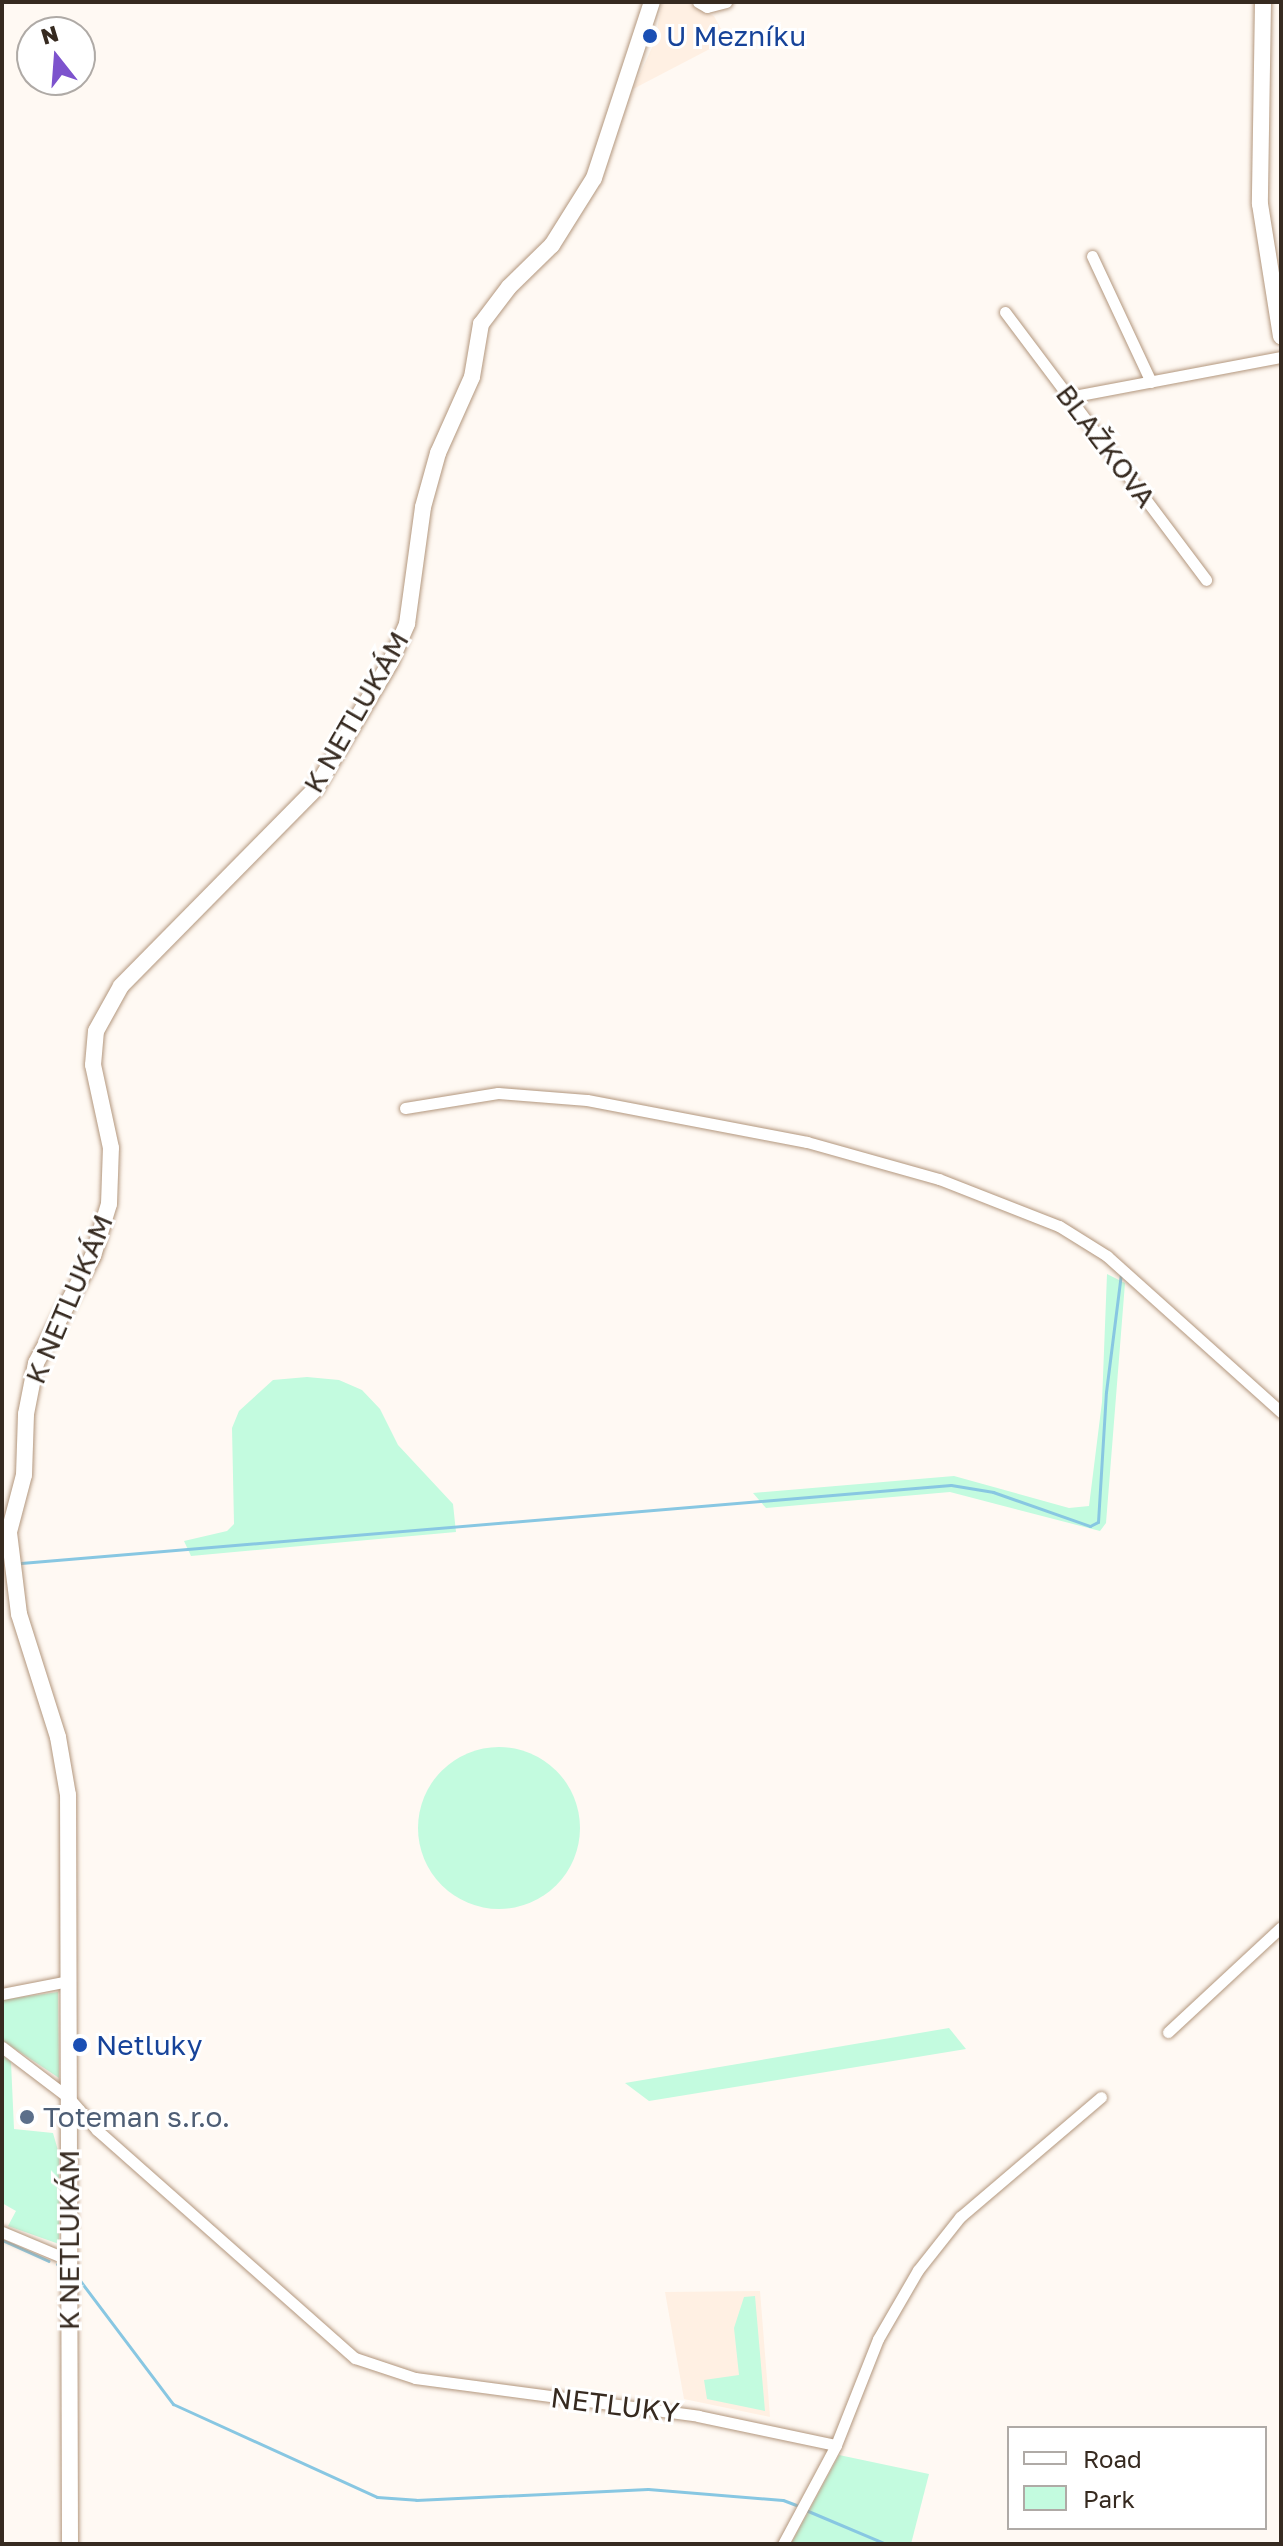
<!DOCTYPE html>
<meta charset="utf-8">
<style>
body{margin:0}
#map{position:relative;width:1283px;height:2546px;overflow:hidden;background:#fff9f3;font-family:"Golos Text",sans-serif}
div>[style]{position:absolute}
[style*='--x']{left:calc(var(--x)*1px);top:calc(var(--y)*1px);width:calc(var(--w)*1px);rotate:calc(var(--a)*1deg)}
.built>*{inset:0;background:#fff0e3}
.green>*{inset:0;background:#c3fbdf}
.round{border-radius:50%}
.stream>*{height:3px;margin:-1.5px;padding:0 1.5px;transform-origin:1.5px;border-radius:1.5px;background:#88c7e2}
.roads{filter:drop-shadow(0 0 2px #b3977e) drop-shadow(0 0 2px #b3977e)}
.street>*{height:11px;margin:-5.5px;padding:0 5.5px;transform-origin:5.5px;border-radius:5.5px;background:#fff}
.secondary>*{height:16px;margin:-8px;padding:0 8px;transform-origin:8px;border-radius:8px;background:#fff}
.dots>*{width:22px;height:22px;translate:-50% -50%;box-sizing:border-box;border:4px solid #fff;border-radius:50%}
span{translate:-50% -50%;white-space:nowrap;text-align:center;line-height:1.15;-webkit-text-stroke:6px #fff;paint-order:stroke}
.transit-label{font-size:28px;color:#164399}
.left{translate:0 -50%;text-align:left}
.street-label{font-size:28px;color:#362a20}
.service-label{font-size:28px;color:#4e5e75}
.frame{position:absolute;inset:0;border:4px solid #362a20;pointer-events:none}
.legend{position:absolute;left:1007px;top:2426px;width:260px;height:104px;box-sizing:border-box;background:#fff;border:2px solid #afaaa6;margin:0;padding:10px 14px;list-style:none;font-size:24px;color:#362a20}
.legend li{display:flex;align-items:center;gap:16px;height:40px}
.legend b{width:40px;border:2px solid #afaaa6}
.north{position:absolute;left:16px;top:16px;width:80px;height:80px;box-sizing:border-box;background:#fff;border:2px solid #afaaa6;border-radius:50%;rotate:343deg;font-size:22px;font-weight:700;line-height:32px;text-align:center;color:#362a20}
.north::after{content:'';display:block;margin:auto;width:28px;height:36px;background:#7d53cd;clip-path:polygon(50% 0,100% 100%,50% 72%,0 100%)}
</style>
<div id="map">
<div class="built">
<i style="clip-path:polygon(662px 2px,685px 2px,714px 16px,727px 40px,633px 89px,655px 41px)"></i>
<i style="clip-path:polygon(760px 2291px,770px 2417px,684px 2399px,665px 2292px)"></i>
</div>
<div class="green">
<i style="clip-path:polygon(1107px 1274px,1125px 1283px,1106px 1523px,1100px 1531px,950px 1492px,766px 1508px,753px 1493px,954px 1476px,1069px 1508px,1089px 1506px,1102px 1402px)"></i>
<i style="clip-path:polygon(307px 1377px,339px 1380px,362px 1390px,380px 1409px,398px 1445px,453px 1504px,456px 1532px,191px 1556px,184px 1541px,227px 1531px,234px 1524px,232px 1428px,239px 1411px,273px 1380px)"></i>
<i class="round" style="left:418px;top:1747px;width:162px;height:162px"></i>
<i style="clip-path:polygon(58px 1992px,59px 2078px,2px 2040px,2px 2000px)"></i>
<i style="clip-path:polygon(949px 2028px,966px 2049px,649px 2101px,625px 2083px)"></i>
<i style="clip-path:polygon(2px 2055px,11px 2062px,14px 2129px,53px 2133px,59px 2154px,59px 2244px,8px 2226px,16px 2211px,2px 2203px)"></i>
<i style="clip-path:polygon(755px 2296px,765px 2411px,707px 2399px,704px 2380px,739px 2375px,734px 2328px,744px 2297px)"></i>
<i style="clip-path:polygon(839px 2455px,929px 2474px,911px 2544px,791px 2544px)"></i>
</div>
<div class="stream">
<i style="--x:21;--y:1563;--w:933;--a:-4.79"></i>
<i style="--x:951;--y:1485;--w:43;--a:9.5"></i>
<i style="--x:993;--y:1492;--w:103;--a:19.3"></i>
<i style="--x:1090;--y:1526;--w:9;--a:-27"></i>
<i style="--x:1098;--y:1522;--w:130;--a:-86.5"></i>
<i style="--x:1106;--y:1392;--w:120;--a:-82.8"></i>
<i style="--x:2;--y:2240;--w:51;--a:24.1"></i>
<i style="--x:57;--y:2264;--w:4;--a:34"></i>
<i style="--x:75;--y:2274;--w:163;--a:53"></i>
<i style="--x:173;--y:2404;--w:224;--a:24.5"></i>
<i style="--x:377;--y:2497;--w:39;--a:4"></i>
<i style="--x:416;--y:2500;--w:232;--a:-2.7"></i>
<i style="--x:648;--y:2489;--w:135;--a:4.7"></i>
<i style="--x:783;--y:2500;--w:14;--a:21"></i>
<i style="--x:808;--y:2511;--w:85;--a:22.9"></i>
</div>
<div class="roads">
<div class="street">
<i style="--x:698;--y:2;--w:10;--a:29"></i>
<i style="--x:707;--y:7;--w:20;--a:-15"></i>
<i style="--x:1092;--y:256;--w:139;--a:64.9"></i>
<i style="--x:1005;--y:312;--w:335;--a:53.1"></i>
<i style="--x:1069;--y:397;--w:216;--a:-10.7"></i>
<i style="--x:405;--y:1108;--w:94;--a:-9.2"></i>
<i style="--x:498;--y:1093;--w:89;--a:4.5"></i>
<i style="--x:587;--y:1100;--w:224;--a:10.8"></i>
<i style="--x:807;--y:1142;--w:137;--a:15.7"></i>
<i style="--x:939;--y:1179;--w:129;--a:21.4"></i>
<i style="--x:1059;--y:1226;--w:57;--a:32"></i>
<i style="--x:1107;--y:1256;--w:234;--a:41.9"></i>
<i style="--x:2;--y:1994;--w:67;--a:-11.1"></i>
<i style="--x:1168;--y:2032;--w:154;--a:-42.9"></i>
<i style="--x:2;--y:2047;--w:84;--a:37.3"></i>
<i style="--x:69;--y:2098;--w:43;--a:48.8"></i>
<i style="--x:97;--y:2130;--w:344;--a:41.5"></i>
<i style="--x:355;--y:2358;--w:63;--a:18.4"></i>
<i style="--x:415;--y:2378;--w:286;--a:7.6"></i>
<i style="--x:698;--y:2416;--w:141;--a:11.9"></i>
<i style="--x:2;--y:2232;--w:73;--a:22.7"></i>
<i style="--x:783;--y:2544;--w:112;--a:-61.8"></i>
<i style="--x:836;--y:2445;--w:114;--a:-68.4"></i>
<i style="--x:878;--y:2339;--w:80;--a:-59.9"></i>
<i style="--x:918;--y:2270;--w:68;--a:-51.6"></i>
<i style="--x:960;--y:2217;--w:185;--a:-40.4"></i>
</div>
<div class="secondary">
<i style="--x:1263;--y:2;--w:202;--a:90.9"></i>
<i style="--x:1260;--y:204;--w:134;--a:81"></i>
<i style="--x:70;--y:2544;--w:749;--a:-90.15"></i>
<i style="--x:68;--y:1795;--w:59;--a:-99.8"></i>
<i style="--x:58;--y:1737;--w:129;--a:-107.6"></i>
<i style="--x:19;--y:1614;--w:83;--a:-97"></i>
<i style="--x:9;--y:1532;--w:59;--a:-75.3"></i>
<i style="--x:24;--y:1475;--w:61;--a:-88.1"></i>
<i style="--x:26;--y:1414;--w:52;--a:-78.9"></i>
<i style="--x:36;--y:1363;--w:121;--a:-62"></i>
<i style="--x:93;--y:1256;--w:54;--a:-72.9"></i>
<i style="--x:109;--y:1204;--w:56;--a:-88"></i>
<i style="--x:111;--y:1148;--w:85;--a:-102.2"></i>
<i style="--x:93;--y:1065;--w:34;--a:-85"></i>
<i style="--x:96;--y:1031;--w:51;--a:-60.9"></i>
<i style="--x:121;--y:986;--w:278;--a:-45.4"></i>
<i style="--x:316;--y:788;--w:145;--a:-59.4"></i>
<i style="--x:390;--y:663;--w:43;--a:-66.4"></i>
<i style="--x:407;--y:624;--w:118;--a:-82.2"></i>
<i style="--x:423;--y:507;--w:56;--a:-74.5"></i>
<i style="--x:438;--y:453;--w:83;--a:-65.9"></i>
<i style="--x:472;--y:377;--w:54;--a:-80.4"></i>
<i style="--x:481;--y:324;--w:46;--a:-52.9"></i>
<i style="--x:509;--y:287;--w:60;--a:-44.3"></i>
<i style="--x:552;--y:245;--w:79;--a:-57.9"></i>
<i style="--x:594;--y:178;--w:185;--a:-71.8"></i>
</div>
</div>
<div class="dots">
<i style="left:650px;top:36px;background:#1a4fb4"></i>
<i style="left:80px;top:2045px;background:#1a4fb4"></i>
<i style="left:27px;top:2117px;background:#5c6f8a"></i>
</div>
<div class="transit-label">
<span class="left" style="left:666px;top:36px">U Mezníku</span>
<span class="left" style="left:96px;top:2045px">Netluky</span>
</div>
<div class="street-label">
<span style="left:1106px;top:446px;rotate:53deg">BLAŽKOVA</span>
<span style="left:356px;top:712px;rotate:-60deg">K NETLUKÁM</span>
<span style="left:69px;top:1299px;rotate:-67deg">K NETLUKÁM</span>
<span style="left:69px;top:2240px;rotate:-90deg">K NETLUKÁM</span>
<span style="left:615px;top:2405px;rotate:7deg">NETLUKY</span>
</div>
<div class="service-label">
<span class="left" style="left:43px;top:2117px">Toteman s.r.o.</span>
</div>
<div class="frame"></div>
<ul class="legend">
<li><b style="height:10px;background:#fff"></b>Road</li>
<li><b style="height:22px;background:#c3fbdf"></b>Park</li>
</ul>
<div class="north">N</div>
</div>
